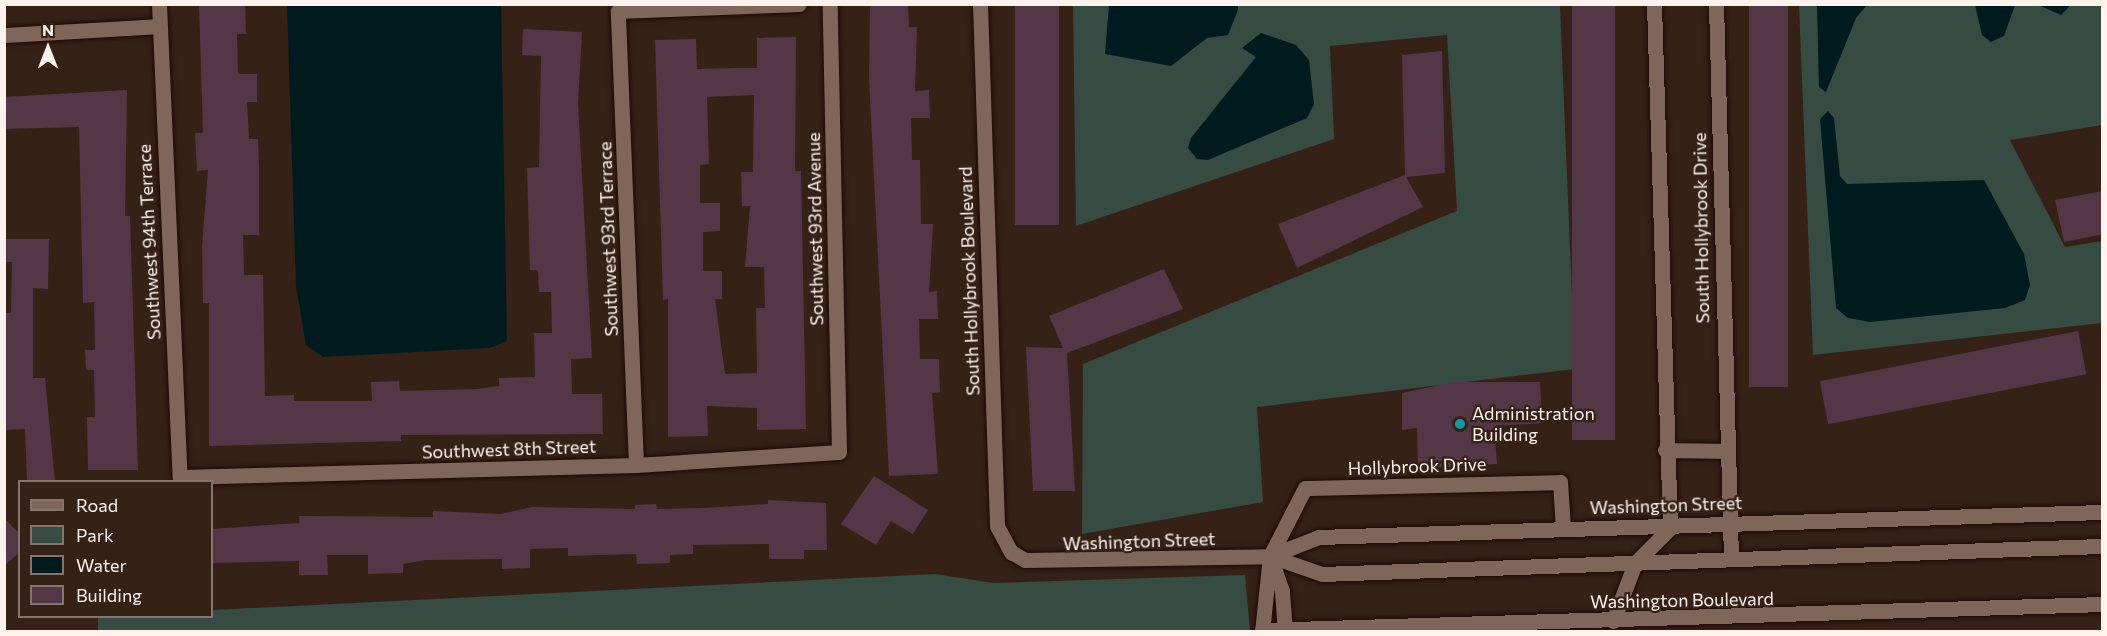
<!DOCTYPE html>
<style>
body{margin:0}
#map{position:relative;width:2107px;height:636px;overflow:hidden;background:#362117;font-family:Commissioner,sans-serif}
div>[style]{position:absolute}
[style*='--x']{left:calc(var(--x)*1px);top:calc(var(--y)*1px);width:calc(var(--w)*1px);rotate:calc(var(--a)*1deg)}
.green>*{inset:0;background:#364b41}
.water>*{inset:0;background:#001b1d}
.building>*{inset:0;background:#533746;transform-origin:0 0}
.roads{filter:drop-shadow(0 0 2px #1d0a03) drop-shadow(0 0 2px #1d0a03)}
.street>*{height:15px;margin:-7.5px;padding:0 7.5px;transform-origin:7.5px;border-radius:7.5px;background:#7f665a}
.dots>*{width:16px;height:16px;translate:-50% -50%;box-sizing:border-box;border:3px solid #362117;border-radius:50%}
span{translate:-50% -50%;white-space:nowrap;text-align:center;line-height:1.15;-webkit-text-stroke:4.5px #362117;paint-order:stroke}
.street-label{font-size:18px;color:#fef2ed}
.poi-label{font-size:18px;color:#fef2ed}
.left{translate:0 -50%;text-align:left}
.frame{position:absolute;inset:0;border:6px solid #fef2ed;pointer-events:none}
.legend{position:absolute;left:18px;top:480px;width:195px;height:138px;box-sizing:border-box;background:#362117;border:2px solid #86756d;margin:0;padding:8px 10px;list-style:none;font-size:18px;color:#fef2ed}
.legend li{display:flex;align-items:center;gap:12px;height:30px}
.legend b{width:30px;border:2px solid #86756d}
.north{position:absolute;left:18px;top:18px;width:60px;height:60px;-webkit-text-stroke:4px #362117;paint-order:stroke;rotate:0deg;font-size:16px;font-weight:700;line-height:24px;text-align:center;color:#fef2ed}
.north::after{content:'';display:block;margin:auto;width:21px;height:27px;background:#fef2ed;clip-path:polygon(50% 0,100% 100%,50% 72%,0 100%)}
</style>
<div id="map">
<div class="green">
<i style="clip-path:polygon(1073px 5px,1560px 5px,1575px 369px,1257px 407px,1263px 502px,1082px 534px,1083px 364px,1457px 211px,1447px 35px,1330px 46px,1334px 139px,1076px 226px)"></i>
<i style="clip-path:polygon(1799px 5px,2102px 5px,2102px 125px,2010px 140px,2065px 247px,2102px 241px,2102px 323px,1813px 355px)"></i>
<i style="clip-path:polygon(935px 574px,993px 583px,1245px 575px,1250px 631px,98px 631px,98px 617px,212px 616px,212px 610px)"></i>
</div>
<div class="water">
<i style="clip-path:polygon(287px 5px,501px 5px,507px 341px,489px 348px,323px 357px,306px 345px,296px 286px)"></i>
<i style="clip-path:polygon(1109px 5px,1238px 4px,1238px 10px,1228px 35px,1207px 38px,1171px 66px,1105px 54px)"></i>
<i style="clip-path:polygon(1817px 5px,1867px 5px,1856px 18px,1826px 92px,1819px 87px)"></i>
<i style="clip-path:polygon(1975px 5px,2015px 5px,2004px 36px,1991px 42px,1982px 35px)"></i>
<i style="clip-path:polygon(2038px 5px,2071px 5px,2061px 15px)"></i>
<i style="clip-path:polygon(1261px 33px,1296px 45px,1309px 60px,1314px 104px,1307px 118px,1208px 160px,1197px 159px,1188px 148px,1191px 138px,1256px 57px,1242px 48px)"></i>
<i style="clip-path:polygon(1828px 111px,1834px 118px,1840px 176px,1847px 184px,1984px 180px,2024px 254px,2030px 285px,2025px 300px,2005px 308px,1870px 322px,1848px 318px,1836px 308px,1820px 119px)"></i>
</div>
<div class="building">
<i style="clip-path:polygon(199px 4px,245px 4px,246px 34px,237px 34px,238px 74px,257px 74px,257px 102px,247px 102px,249px 139px,258px 139px,259px 168px,259px 235px,243px 235px,244px 275px,263px 275px,265px 396px,294px 395px,294px 401px,372px 401px,371px 382px,399px 381px,400px 391px,477px 389px,499px 386px,499px 378px,535px 377px,534px 333px,552px 333px,551px 292px,539px 292px,538px 270px,530px 270px,527px 168px,539px 167px,541px 56px,522px 55px,523px 29px,582px 32px,578px 103px,592px 358px,571px 359px,572px 394px,602px 394px,603px 434px,401px 435px,401px 441px,209px 446px,209px 303px,203px 303px,202px 246px,208px 170px,197px 171px,195px 133px,203px 133px)"></i>
<i style="clip-path:polygon(870px 4px,908px 4px,909px 27px,917px 27px,915px 91px,929px 90px,930px 118px,911px 118px,912px 160px,920px 160px,921px 224px,933px 224px,929px 292px,937px 291px,938px 319px,919px 319px,920px 359px,939px 359px,940px 392px,932px 393px,938px 474px,889px 476px,869px 78px)"></i>
<i style="left:1015px;top:4px;width:44px;height:221px"></i>
<i style="left:1572px;top:4px;width:43px;height:436px"></i>
<i style="left:1749px;top:4px;width:39px;height:383px"></i>
<i style="clip-path:polygon(evenodd,796px 37px,795px 171px,801px 171px,806px 429px,757px 430px,757px 408px,707px 406px,708px 436px,668px 437px,668px 299px,663px 300px,655px 40px,696px 39px,697px 69px,738px 68px,757px 68px,757px 38px,796px 37px,754px 95px,753px 172px,741px 172px,742px 206px,750px 206px,745px 267px,764px 267px,765px 308px,756px 308px,757px 373px,725px 374px,715px 299px,722px 299px,722px 271px,703px 271px,703px 232px,720px 231px,720px 203px,700px 203px,700px 165px,709px 164px,707px 97px,754px 95px)"></i>
<i style="clip-path:polygon(1442px 51px,1445px 173px,1406px 177px,1423px 207px,1297px 268px,1278px 224px,1405px 175px,1402px 55px)"></i>
<i style="clip-path:polygon(127px 90px,125px 216px,130px 216px,138px 470px,88px 470px,87px 417px,95px 417px,94px 370px,86px 370px,85px 350px,95px 350px,94px 302px,83px 303px,79px 127px,4px 129px,4px 97px)"></i>
<i style="clip-path:polygon(2103px 191px,2103px 234px,2064px 242px,2055px 200px)"></i>
<i style="clip-path:polygon(4px 239px,49px 239px,48px 289px,33px 288px,33px 378px,45px 378px,55px 482px,27px 482px,25px 429px,4px 430px,4px 313px,11px 313px,12px 262px,4px 262px)"></i>
<i style="clip-path:polygon(1164px 269px,1183px 309px,1067px 353px,1075px 491px,1033px 491px,1026px 347px,1063px 348px,1049px 316px)"></i>
<i style="left:2078px;top:331px;width:44px;height:263px;rotate:79deg"></i>
<i style="clip-path:polygon(1454px 382px,1540px 382px,1542px 423px,1494px 426px,1497px 464px,1418px 468px,1417px 428px,1402px 430px,1402px 393px)"></i>
<i style="clip-path:polygon(874px 476px,928px 510px,913px 534px,891px 521px,876px 545px,841px 524px)"></i>
<i style="clip-path:polygon(768px 500px,826px 503px,827px 550px,804px 550px,804px 559px,769px 559px,769px 544px,693px 545px,693px 554px,670px 555px,670px 563px,637px 564px,636px 554px,568px 556px,568px 548px,530px 549px,530px 568px,502px 569px,502px 559px,426px 560px,403px 564px,403px 573px,368px 574px,368px 555px,327px 555px,328px 575px,299px 575px,299px 561px,212px 563px,212px 529px,299px 523px,299px 516px,433px 517px,433px 511px,501px 514px,532px 507px,635px 509px,635px 505px,656px 504px,657px 509px,703px 508px,768px 504px)"></i>
<i style="clip-path:polygon(4px 518px,20px 534px,20px 552px,4px 566px)"></i>
</div>
<div class="roads">
<div class="street">
<i style="--x:159;--y:4;--w:473;--a:87.5"></i>
<i style="--x:180;--y:477;--w:456;--a:-1.5"></i>
<i style="--x:636;--y:465;--w:203;--a:-3.7"></i>
<i style="--x:839;--y:452;--w:448;--a:-91.2"></i>
<i style="--x:980;--y:4;--w:522;--a:88.13"></i>
<i style="--x:997;--y:526;--w:30;--a:62"></i>
<i style="--x:1011;--y:552;--w:16;--a:30"></i>
<i style="--x:1025;--y:560;--w:245;--a:-0.9"></i>
<i style="--x:1270;--y:556;--w:53;--a:-21.2"></i>
<i style="--x:1319;--y:537;--w:783;--a:-1.83"></i>
<i style="--x:1716;--y:4;--w:554;--a:88.45"></i>
<i style="--x:4;--y:35;--w:154;--a:-3.3"></i>
<i style="--x:1665;--y:450;--w:63;--a:0.9"></i>
<i style="--x:636;--y:465;--w:454;--a:-92.3"></i>
<i style="--x:618;--y:11;--w:181;--a:-2.2"></i>
<i style="--x:1270;--y:556;--w:55;--a:19.1"></i>
<i style="--x:1322;--y:574;--w:781;--a:-2.06"></i>
<i style="--x:1271;--y:559;--w:34;--a:71"></i>
<i style="--x:1282;--y:591;--w:41;--a:85.8"></i>
<i style="--x:1613;--y:621;--w:62;--a:-69.2"></i>
<i style="--x:1635;--y:563;--w:49;--a:-45"></i>
<i style="--x:1670;--y:528;--w:524;--a:-91.75"></i>
<i style="--x:1262;--y:630;--w:840;--a:-1.77"></i>
<i style="--x:1262;--y:632;--w:76;--a:-84"></i>
<i style="--x:1270;--y:556;--w:76;--a:-62.8"></i>
<i style="--x:1305;--y:488;--w:255;--a:-1.3"></i>
<i style="--x:1560;--y:482;--w:46;--a:86.3"></i>
</div>
</div>
<div class="dots">
<i style="left:1460px;top:424px;background:#0f9aa8"></i>
</div>
<div class="street-label">
<span style="left:1701px;top:228px;rotate:-91deg">South Hollybrook Drive</span>
<span style="left:815px;top:229px;rotate:-91deg">Southwest 93rd Avenue</span>
<span style="left:608px;top:239px;rotate:-92deg">Southwest 93rd Terrace</span>
<span style="left:149px;top:242px;rotate:-93deg">Southwest 94th Terrace</span>
<span style="left:969px;top:281px;rotate:-92deg">South Hollybrook Boulevard</span>
<span style="left:509px;top:449px;rotate:-2deg">Southwest 8th Street</span>
<span style="left:1417px;top:466px;rotate:-2deg">Hollybrook Drive</span>
<span style="left:1666px;top:505px;rotate:-2deg">Washington Street</span>
<span style="left:1139px;top:541px;rotate:-2deg">Washington Street</span>
<span style="left:1682px;top:600px;rotate:-1deg">Washington Boulevard</span>
</div>
<div class="poi-label">
<span class="left" style="left:1472px;top:424px">Administration<br>Building</span>
</div>
<div class="frame"></div>
<ul class="legend">
<li><b style="height:8px;background:#7f665a"></b>Road</li>
<li><b style="height:16px;background:#364b41"></b>Park</li>
<li><b style="height:16px;background:#001b1d"></b>Water</li>
<li><b style="height:16px;background:#533746"></b>Building</li>
</ul>
<div class="north">N</div>
</div>
